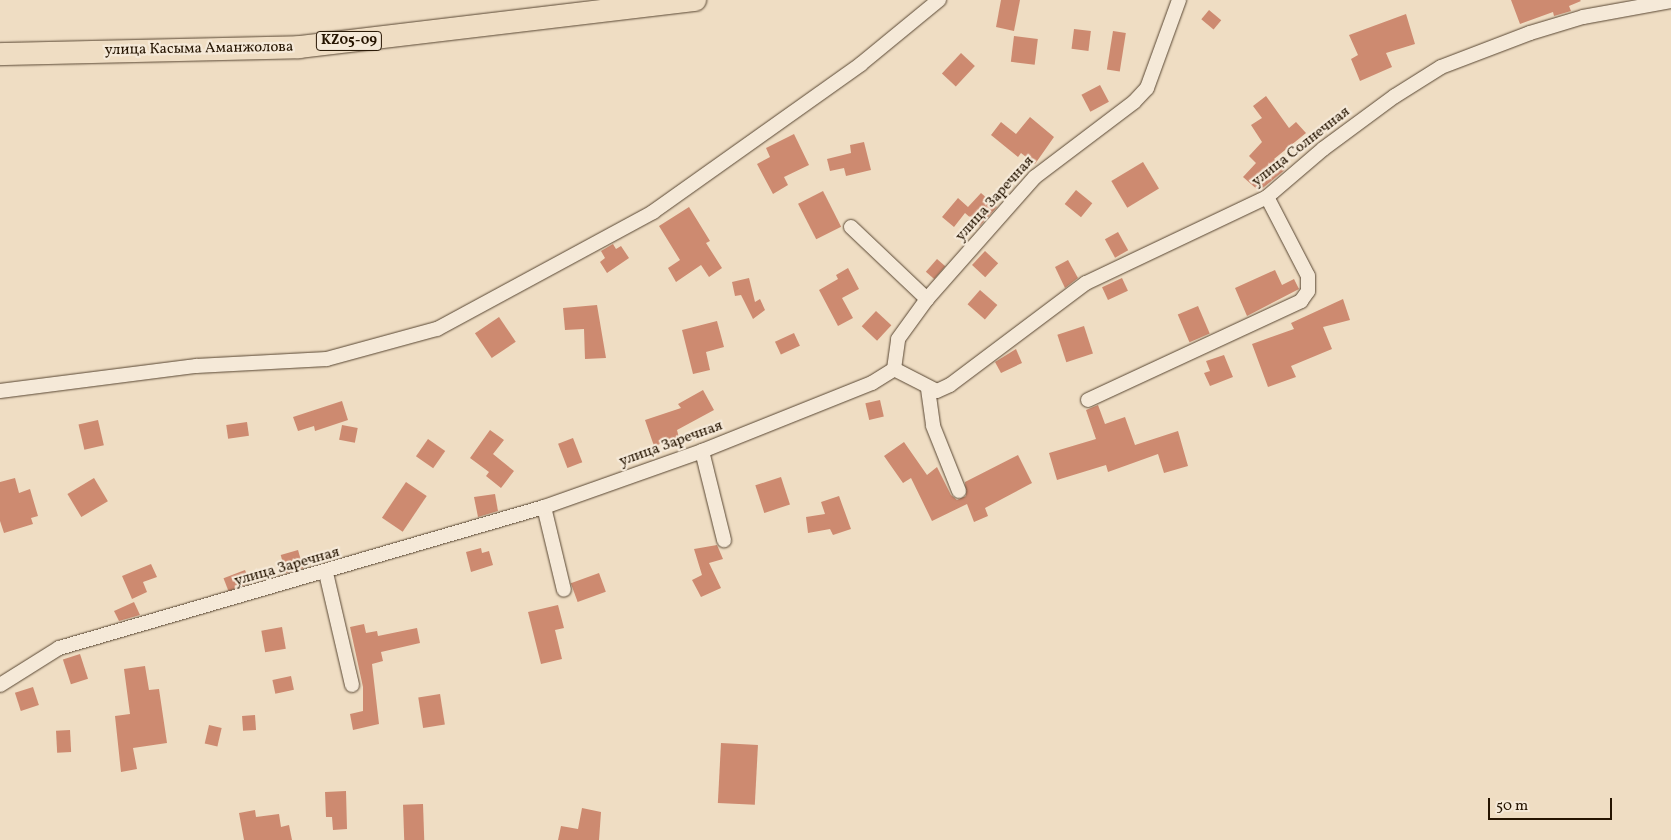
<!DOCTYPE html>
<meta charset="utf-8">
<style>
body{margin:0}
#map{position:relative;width:1671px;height:840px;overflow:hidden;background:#efddc3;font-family:Vollkorn,serif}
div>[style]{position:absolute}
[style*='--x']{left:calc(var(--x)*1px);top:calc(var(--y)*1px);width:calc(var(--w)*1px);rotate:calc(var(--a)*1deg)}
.building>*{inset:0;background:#cd8a70;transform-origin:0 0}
.roads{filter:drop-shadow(0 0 1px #584632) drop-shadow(0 0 1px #584632)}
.minor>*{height:14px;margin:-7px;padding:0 7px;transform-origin:7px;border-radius:7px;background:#f5e9d8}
.primary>*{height:22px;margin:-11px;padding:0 11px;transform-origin:11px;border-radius:11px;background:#efddc3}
span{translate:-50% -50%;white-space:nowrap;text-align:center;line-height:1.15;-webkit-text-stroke:4.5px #f5e9d8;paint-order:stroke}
.shield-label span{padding:1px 4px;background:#f5e9d8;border:1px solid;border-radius:4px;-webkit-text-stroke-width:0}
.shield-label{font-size:14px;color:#251401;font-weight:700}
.street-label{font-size:15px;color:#251401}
.scale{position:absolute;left:1488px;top:798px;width:124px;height:22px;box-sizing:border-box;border:2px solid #251401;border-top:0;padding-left:6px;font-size:15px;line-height:18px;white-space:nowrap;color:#251401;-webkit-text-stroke:4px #f5e9d8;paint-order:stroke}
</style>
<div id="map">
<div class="building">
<i style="clip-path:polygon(1001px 0,1020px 0,1014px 31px,996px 27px)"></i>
<i style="clip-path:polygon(1511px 0,1580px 0,1581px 1px,1569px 6px,1571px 11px,1554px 16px,1553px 12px,1520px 24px)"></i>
<i style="left:1209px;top:10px;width:16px;height:12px;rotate:40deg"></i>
<i style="clip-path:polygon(1406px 14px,1415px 44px,1386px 53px,1392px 67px,1360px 81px,1351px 59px,1358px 55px,1349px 35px)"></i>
<i style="left:1074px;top:29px;width:17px;height:20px;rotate:7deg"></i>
<i style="left:1113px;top:31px;width:13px;height:39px;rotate:9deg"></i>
<i style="left:1014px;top:36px;width:24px;height:26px;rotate:7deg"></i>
<i style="left:961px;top:53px;width:19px;height:28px;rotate:43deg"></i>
<i style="left:1100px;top:85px;width:19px;height:21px;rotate:62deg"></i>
<i style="clip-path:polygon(1266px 96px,1289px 128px,1296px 122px,1306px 133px,1274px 159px,1286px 169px,1259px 191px,1243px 177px,1256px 163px,1249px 156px,1262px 142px,1251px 125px,1262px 118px,1253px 106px)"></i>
<i style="clip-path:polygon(1030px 117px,1054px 137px,1035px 164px,1021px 153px,1018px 157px,991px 135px,1001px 122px,1016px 134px)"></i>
<i style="clip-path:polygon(794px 134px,809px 165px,784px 177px,788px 185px,773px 194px,757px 164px,770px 157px,766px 148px)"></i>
<i style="clip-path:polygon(864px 142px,871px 170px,846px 176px,844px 168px,830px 171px,827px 159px,851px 153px,850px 145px)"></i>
<i style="left:1143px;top:162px;width:31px;height:37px;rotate:59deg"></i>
<i style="left:1076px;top:190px;width:21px;height:18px;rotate:39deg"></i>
<i style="left:823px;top:191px;width:40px;height:28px;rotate:63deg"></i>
<i style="clip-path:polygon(981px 193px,997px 207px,980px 226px,965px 213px,954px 227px,942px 217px,958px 198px,968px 207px)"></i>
<i style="clip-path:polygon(689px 207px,710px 241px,706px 243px,722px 268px,709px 277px,701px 265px,676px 282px,668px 268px,680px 260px,659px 226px)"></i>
<i style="left:1118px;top:232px;width:21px;height:15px;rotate:61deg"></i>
<i style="clip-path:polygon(613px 244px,616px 249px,621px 246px,629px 258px,607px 273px,600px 262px,605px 258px,601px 251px)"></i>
<i style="left:985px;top:251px;width:18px;height:19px;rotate:43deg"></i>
<i style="left:937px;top:259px;width:11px;height:17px;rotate:41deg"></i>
<i style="clip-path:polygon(1068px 260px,1078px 278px,1065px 288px,1055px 267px)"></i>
<i style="clip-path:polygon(848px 268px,859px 289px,842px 298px,853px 318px,838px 326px,819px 290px,838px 279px,836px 275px)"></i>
<i style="clip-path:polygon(1275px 270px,1282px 285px,1294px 279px,1299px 289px,1247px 316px,1235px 288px)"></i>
<i style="clip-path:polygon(749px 278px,755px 302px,760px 299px,765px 310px,753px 319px,741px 295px,735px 296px,732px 282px)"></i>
<i style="left:1122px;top:278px;width:14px;height:22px;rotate:65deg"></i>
<i style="left:980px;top:290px;width:23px;height:19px;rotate:41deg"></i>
<i style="clip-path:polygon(1343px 299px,1350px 320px,1323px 327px,1332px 349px,1291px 366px,1296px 377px,1268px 387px,1252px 344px,1294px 329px,1291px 323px)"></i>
<i style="clip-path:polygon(597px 305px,606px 358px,585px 359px,584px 329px,565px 330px,563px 308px)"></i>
<i style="left:1198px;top:306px;width:30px;height:22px;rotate:67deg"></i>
<i style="left:876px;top:311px;width:21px;height:21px;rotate:43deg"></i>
<i style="left:499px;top:317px;width:30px;height:29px;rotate:56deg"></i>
<i style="clip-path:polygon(717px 321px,724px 347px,706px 352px,710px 370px,693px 374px,682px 330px)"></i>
<i style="left:1084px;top:326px;width:29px;height:28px;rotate:72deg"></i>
<i style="left:794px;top:333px;width:14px;height:21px;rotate:65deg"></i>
<i style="clip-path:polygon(1016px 349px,1022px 363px,1001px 373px,995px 362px)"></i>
<i style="clip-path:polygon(1224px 355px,1233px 377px,1210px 386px,1204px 373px,1210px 371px,1206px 361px)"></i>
<i style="clip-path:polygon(703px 390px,714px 410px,677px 430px,679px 438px,654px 446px,645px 420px,681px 408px,678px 404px)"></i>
<i style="left:880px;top:400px;width:17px;height:15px;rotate:77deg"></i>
<i style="clip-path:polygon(342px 401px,348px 420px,315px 431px,314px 426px,298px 431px,293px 417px)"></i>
<i style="clip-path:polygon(1098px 405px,1105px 424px,1125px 417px,1135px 445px,1178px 431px,1188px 466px,1164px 473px,1158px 454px,1108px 472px,1106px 465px,1057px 480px,1049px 453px,1096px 439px,1086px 410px)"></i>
<i style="left:98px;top:420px;width:26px;height:20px;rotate:77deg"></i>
<i style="left:247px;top:422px;width:14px;height:21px;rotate:82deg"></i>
<i style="left:342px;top:425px;width:16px;height:15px;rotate:11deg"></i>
<i style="clip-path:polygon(490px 430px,504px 440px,493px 454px,514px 471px,501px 488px,486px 476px,489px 472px,470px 458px)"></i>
<i style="left:573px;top:438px;width:26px;height:16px;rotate:69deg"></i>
<i style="left:428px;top:439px;width:21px;height:21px;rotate:35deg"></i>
<i style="clip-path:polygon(904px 442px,927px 475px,937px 467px,951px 495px,957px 500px,966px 496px,965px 482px,1018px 455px,1032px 483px,985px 508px,988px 516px,974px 522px,967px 504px,932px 521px,911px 478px,903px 483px,884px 456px)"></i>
<i style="left:781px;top:477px;width:29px;height:27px;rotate:72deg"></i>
<i style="clip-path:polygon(15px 478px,19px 493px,30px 489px,38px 516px,31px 518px,33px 524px,4px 533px,0 521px,0 482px)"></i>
<i style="left:94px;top:478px;width:27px;height:31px;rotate:59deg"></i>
<i style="left:406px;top:482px;width:25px;height:43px;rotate:34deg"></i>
<i style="clip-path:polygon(495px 494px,498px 511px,478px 517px,474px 497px)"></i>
<i style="clip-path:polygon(839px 496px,851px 529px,833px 535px,830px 529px,808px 533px,806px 517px,825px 514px,821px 502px)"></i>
<i style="clip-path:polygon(717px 545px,723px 559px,709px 563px,721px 588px,701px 597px,692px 580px,702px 575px,694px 549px)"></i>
<i style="clip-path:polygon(481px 548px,482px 553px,489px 551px,493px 565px,471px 572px,466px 552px)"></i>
<i style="left:298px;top:550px;width:19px;height:18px;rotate:74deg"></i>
<i style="clip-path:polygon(151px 564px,157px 577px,143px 582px,147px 592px,132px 599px,122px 576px)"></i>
<i style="left:245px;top:570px;width:14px;height:23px;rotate:69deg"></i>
<i style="left:599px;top:573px;width:20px;height:30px;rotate:70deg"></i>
<i style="clip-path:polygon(134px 602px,140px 615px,119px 621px,114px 611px)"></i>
<i style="clip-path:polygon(558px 605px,564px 628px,555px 630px,562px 659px,541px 664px,528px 612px)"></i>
<i style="clip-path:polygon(364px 624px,366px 633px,377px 631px,378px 636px,417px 628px,420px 643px,381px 652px,383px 661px,372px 664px,379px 724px,353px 730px,350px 714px,363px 711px,363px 687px,350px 627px)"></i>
<i style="left:282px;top:627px;width:22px;height:21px;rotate:80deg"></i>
<i style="left:80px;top:654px;width:26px;height:18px;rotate:72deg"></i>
<i style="clip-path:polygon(145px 666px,149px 690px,159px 689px,167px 743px,133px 748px,137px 769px,121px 772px,115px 716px,130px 714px,124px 669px)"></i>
<i style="left:291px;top:676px;width:14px;height:19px;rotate:78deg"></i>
<i style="left:33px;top:687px;width:19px;height:19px;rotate:72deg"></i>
<i style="left:440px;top:694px;width:31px;height:22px;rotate:81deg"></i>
<i style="left:255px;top:715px;width:15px;height:13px;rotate:86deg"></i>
<i style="left:209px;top:725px;width:13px;height:19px;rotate:13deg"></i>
<i style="left:70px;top:730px;width:22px;height:14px;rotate:87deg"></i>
<i style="left:721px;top:743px;width:37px;height:60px;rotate:3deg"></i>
<i style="clip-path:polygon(346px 791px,347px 829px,333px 830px,332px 817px,326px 817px,325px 792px)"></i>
<i style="left:423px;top:804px;width:36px;height:20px;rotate:88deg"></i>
<i style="clip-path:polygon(582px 808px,601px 812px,599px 840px,558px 840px,561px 826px,578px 829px)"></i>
<i style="clip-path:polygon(255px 810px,256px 817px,279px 814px,281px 827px,289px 825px,292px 840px,244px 840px,239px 813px)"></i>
</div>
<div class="roads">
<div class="minor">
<i style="--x:851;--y:227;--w:105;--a:43.5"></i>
<i style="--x:894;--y:369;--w:48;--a:27.1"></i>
<i style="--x:937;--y:391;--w:14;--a:-25"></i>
<i style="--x:950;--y:385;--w:170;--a:-36.9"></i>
<i style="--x:1086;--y:283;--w:200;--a:-25.4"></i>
<i style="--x:1267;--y:197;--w:74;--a:-40.6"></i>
<i style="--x:1323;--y:149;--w:89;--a:-36.4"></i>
<i style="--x:1395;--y:96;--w:54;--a:-32.2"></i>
<i style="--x:1441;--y:67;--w:95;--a:-20.9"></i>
<i style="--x:1530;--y:33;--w:55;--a:-16.8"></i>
<i style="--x:1583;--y:17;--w:89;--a:-10.3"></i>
<i style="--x:928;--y:389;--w:37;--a:82"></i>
<i style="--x:933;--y:426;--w:70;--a:68.2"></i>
<i style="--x:0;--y:391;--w:198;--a:-7.3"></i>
<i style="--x:196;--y:366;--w:131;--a:-3.1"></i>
<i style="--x:327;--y:359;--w:114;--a:-15.3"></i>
<i style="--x:437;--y:329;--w:246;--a:-28.4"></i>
<i style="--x:653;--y:212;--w:255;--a:-35.4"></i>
<i style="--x:861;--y:64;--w:101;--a:-39.4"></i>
<i style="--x:1088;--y:400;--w:235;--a:-24.9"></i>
<i style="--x:1301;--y:301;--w:12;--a:-55"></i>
<i style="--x:1308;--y:291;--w:15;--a:-90"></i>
<i style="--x:1308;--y:276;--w:89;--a:-117.4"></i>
<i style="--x:702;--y:451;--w:92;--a:76.1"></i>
<i style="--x:544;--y:507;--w:85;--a:76.5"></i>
<i style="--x:326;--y:573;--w:115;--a:76.9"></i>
<i style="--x:0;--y:685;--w:70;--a:-32.1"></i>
<i style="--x:59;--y:648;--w:505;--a:-16.21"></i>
<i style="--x:544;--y:507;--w:168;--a:-19.5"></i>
<i style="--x:702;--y:451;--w:183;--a:-21.8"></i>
<i style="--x:872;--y:383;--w:26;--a:-32"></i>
<i style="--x:894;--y:369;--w:30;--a:-82"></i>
<i style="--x:898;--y:339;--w:49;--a:-54.1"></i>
<i style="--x:927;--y:299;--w:163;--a:-48.5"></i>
<i style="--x:1035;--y:177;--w:124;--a:-37.1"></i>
<i style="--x:1134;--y:102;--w:19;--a:-47"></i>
<i style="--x:1147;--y:88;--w:94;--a:-70"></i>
</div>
<div class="primary">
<i style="--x:0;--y:54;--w:299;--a:-1.3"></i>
<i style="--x:299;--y:47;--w:399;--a:-6.8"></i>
</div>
</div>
<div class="shield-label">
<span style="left:349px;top:41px">KZ05-09</span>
</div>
<div class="street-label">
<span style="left:199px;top:49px;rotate:-1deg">улица Касыма Аманжолова</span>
<span style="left:1301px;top:147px;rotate:-38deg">улица Солнечная</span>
<span style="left:995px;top:199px;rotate:-48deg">улица Заречная</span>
<span style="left:671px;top:444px;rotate:-20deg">улица Заречная</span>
<span style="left:287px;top:567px;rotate:-16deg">улица Заречная</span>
</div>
<div class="scale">50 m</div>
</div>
